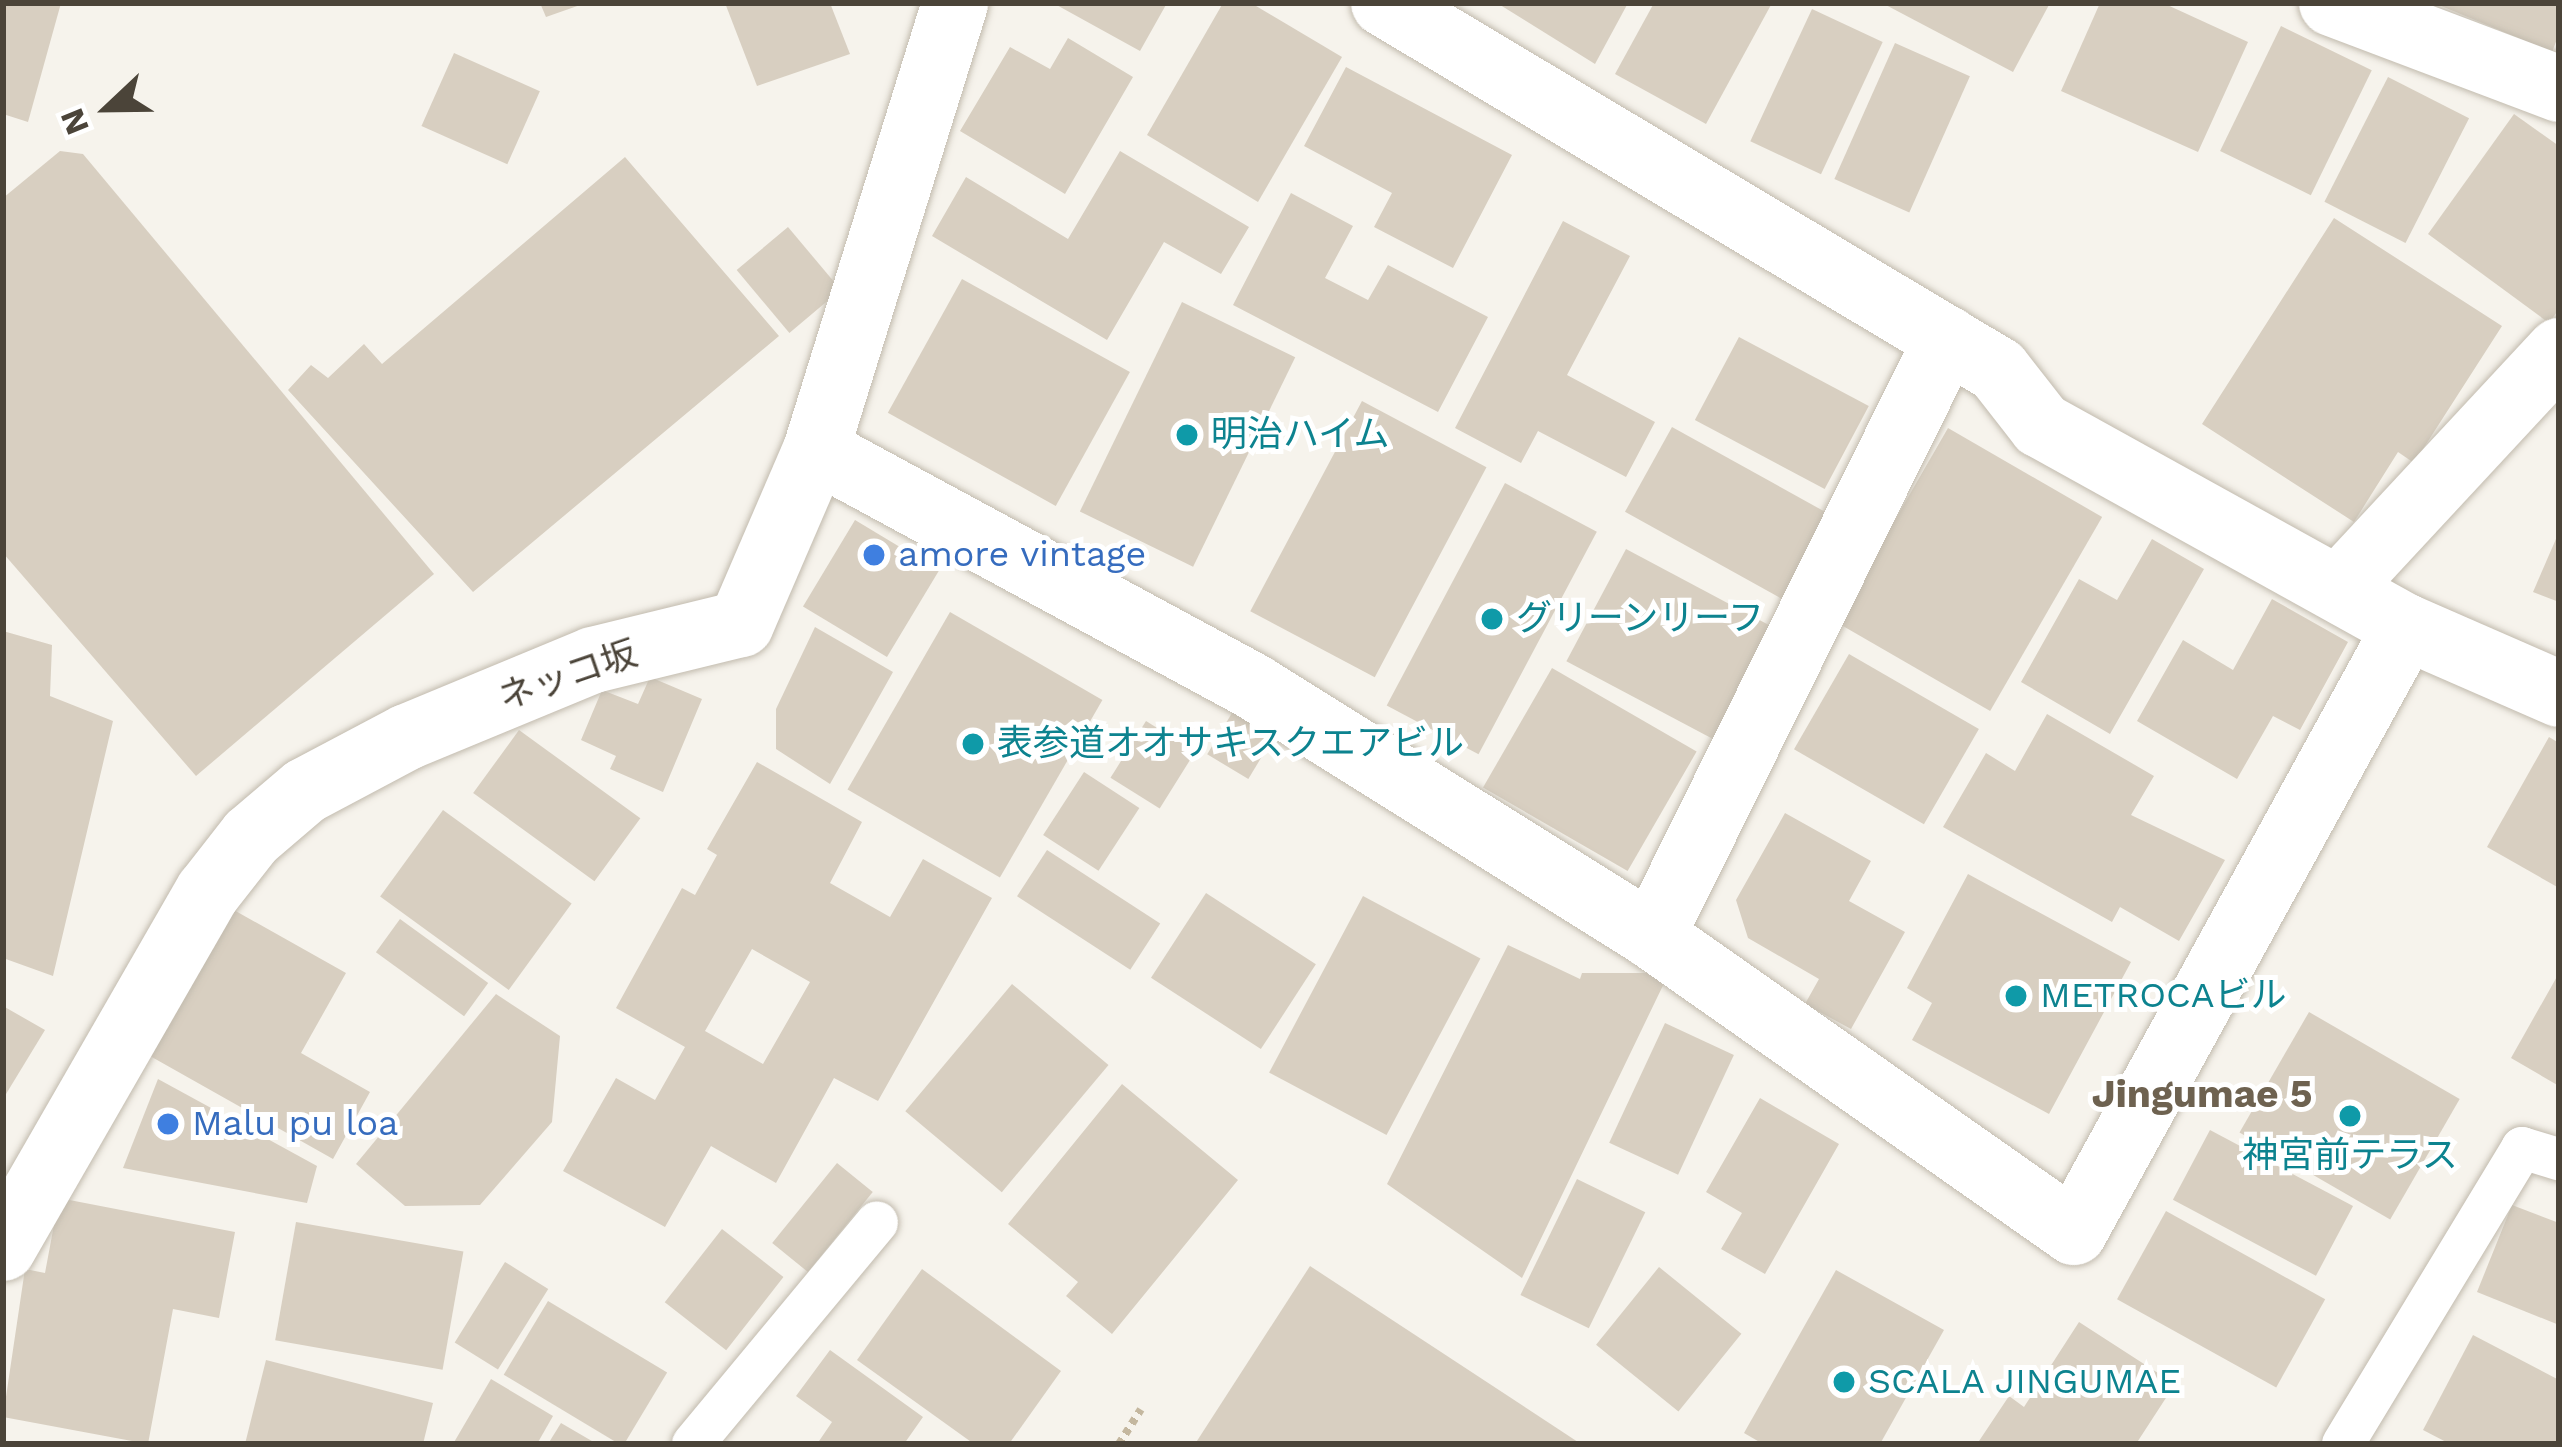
<!DOCTYPE html>
<meta charset="utf-8">
<style>
body{margin:0}
#map{position:relative;width:2562px;height:1447px;overflow:hidden;background:#f6f3ec;font-family:"Work Sans","Noto Sans JP",sans-serif}
div>[style]{position:absolute}
[style*='--x']{left:calc(var(--x)*1px);top:calc(var(--y)*1px);width:calc(var(--w)*1px);rotate:calc(var(--a)*1deg)}
.building>*{inset:0;background:#d8cfc1;transform-origin:0 0}
.path>*{height:8px;margin-top:-4px;transform-origin:0;background:repeating-linear-gradient(90deg,#c4b79f 0 6px,transparent 0 12px)}
.roads{filter:drop-shadow(0 0 3px #c2bbae) drop-shadow(0 0 3px #c2bbae)}
.service>*{height:42px;margin:-21px;padding:0 21px;transform-origin:21px;border-radius:21px;background:#fff}
.minor>*{height:66px;margin:-33px;padding:0 33px;transform-origin:33px;border-radius:33px;background:#fff}
.dots>*{width:33px;height:33px;translate:-50% -50%;box-sizing:border-box;border:6px solid #fff;border-radius:50%}
span{translate:-50% -50%;white-space:nowrap;text-align:center;line-height:1.15;-webkit-text-stroke:10px #fff;paint-order:stroke}
.culture-label{font-size:36px;color:#0d838f}
.left{translate:0 -50%;text-align:left}
.shop-label{font-size:36px;color:#366cbe}
.street-label{font-size:36px;color:#4b4439}
.neighbourhood-label{font-size:39px;color:#6e6250;font-weight:700}
.frame{position:absolute;inset:0;border:6px solid #4b4439;pointer-events:none}
.north{position:absolute;left:48px;top:48px;width:120px;height:120px;-webkit-text-stroke:9px #fff;paint-order:stroke;rotate:248deg;font-size:33px;font-weight:700;line-height:48px;text-align:center;color:#4b4439}
.north::after{content:'';display:block;margin:auto;width:42px;height:54px;background:#4b4439;clip-path:polygon(50% 0,100% 100%,50% 72%,0 100%)}
</style>
<div id="map">
<div class="building">
<i style="clip-path:polygon(3px 3px,61px 3px,28px 122px,3px 114px)"></i>
<i style="clip-path:polygon(540px 3px,583px 3px,583px 4px,546px 17px)"></i>
<i style="clip-path:polygon(725px 3px,830px 3px,850px 54px,757px 86px)"></i>
<i style="clip-path:polygon(1053px 3px,1167px 3px,1140px 51px)"></i>
<i style="clip-path:polygon(1223px 3px,1251px 3px,1342px 57px,1258px 202px,1147px 135px)"></i>
<i style="clip-path:polygon(1497px 3px,1628px 3px,1595px 64px)"></i>
<i style="clip-path:polygon(1654px 3px,1772px 3px,1706px 124px,1615px 74px)"></i>
<i style="clip-path:polygon(1882px 3px,2050px 3px,2013px 72px)"></i>
<i style="clip-path:polygon(2100px 3px,2163px 3px,2248px 42px,2198px 152px,2061px 91px)"></i>
<i style="clip-path:polygon(2434px 3px,2559px 3px,2559px 34px,2552px 52px)"></i>
<i style="left:1812px;top:9px;width:78px;height:146px;rotate:25deg"></i>
<i style="left:2281px;top:26px;width:101px;height:139px;rotate:26deg"></i>
<i style="clip-path:polygon(1068px 38px,1133px 77px,1065px 194px,960px 131px,1010px 47px,1050px 69px)"></i>
<i style="left:1895px;top:43px;width:82px;height:149px;rotate:24deg"></i>
<i style="left:454px;top:53px;width:94px;height:80px;rotate:24deg"></i>
<i style="clip-path:polygon(1346px 67px,1512px 155px,1453px 268px,1374px 227px,1392px 193px,1304px 146px)"></i>
<i style="left:2388px;top:77px;width:91px;height:140px;rotate:27deg"></i>
<i style="clip-path:polygon(2514px 114px,2559px 146px,2559px 309px,2549px 323px,2428px 234px)"></i>
<i style="clip-path:polygon(60px 151px,83px 154px,434px 574px,196px 776px,3px 553px,3px 198px)"></i>
<i style="clip-path:polygon(1120px 151px,1249px 227px,1221px 274px,1164px 242px,1107px 340px,932px 236px,966px 177px,1068px 239px)"></i>
<i style="clip-path:polygon(625px 157px,779px 336px,473px 592px,288px 390px,311px 365px,328px 378px,364px 344px,382px 364px)"></i>
<i style="clip-path:polygon(1291px 193px,1353px 226px,1325px 278px,1368px 300px,1388px 265px,1488px 317px,1438px 412px,1233px 305px)"></i>
<i style="clip-path:polygon(2334px 218px,2502px 326px,2414px 463px,2398px 452px,2354px 522px,2202px 424px)"></i>
<i style="clip-path:polygon(1563px 221px,1630px 256px,1567px 375px,1655px 422px,1626px 477px,1538px 431px,1521px 463px,1455px 428px)"></i>
<i style="left:788px;top:227px;width:82px;height:67px;rotate:50deg"></i>
<i style="left:962px;top:279px;width:192px;height:153px;rotate:29deg"></i>
<i style="left:1182px;top:302px;width:126px;height:233px;rotate:26deg"></i>
<i style="left:1739px;top:337px;width:147px;height:94px;rotate:28deg"></i>
<i style="left:1362px;top:401px;width:141px;height:238px;rotate:28deg"></i>
<i style="left:1672px;top:427px;width:188px;height:97px;rotate:29deg"></i>
<i style="left:1948px;top:428px;width:178px;height:224px;rotate:30deg"></i>
<i style="left:1505px;top:483px;width:104px;height:252px;rotate:28deg"></i>
<i style="left:855px;top:520px;width:98px;height:101px;rotate:31deg"></i>
<i style="clip-path:polygon(2559px 532px,2559px 602px,2533px 592px)"></i>
<i style="clip-path:polygon(2152px 539px,2204px 569px,2110px 734px,2021px 682px,2079px 579px,2117px 600px)"></i>
<i style="left:1626px;top:549px;width:166px;height:127px;rotate:28deg"></i>
<i style="clip-path:polygon(2272px 599px,2348px 642px,2300px 730px,2273px 716px,2237px 779px,2137px 721px,2183px 640px,2233px 670px)"></i>
<i style="left:950px;top:612px;width:176px;height:205px;rotate:30deg"></i>
<i style="clip-path:polygon(815px 627px,893px 672px,830px 784px,776px 749px,776px 709px)"></i>
<i style="clip-path:polygon(3px 631px,52px 645px,50px 696px,113px 721px,53px 976px,3px 958px)"></i>
<i style="left:1849px;top:654px;width:150px;height:110px;rotate:30deg"></i>
<i style="left:1552px;top:668px;width:167px;height:138px;rotate:30deg"></i>
<i style="clip-path:polygon(650px 677px,702px 699px,663px 792px,610px 769px,616px 756px,581px 740px,602px 690px,638px 704px)"></i>
<i style="left:1235px;top:708px;width:48px;height:54px;rotate:31deg"></i>
<i style="clip-path:polygon(2047px 714px,2154px 776px,2131px 815px,2225px 860px,2179px 941px,2120px 907px,2112px 922px,1943px 827px,1986px 753px,2015px 771px)"></i>
<i style="left:1146px;top:721px;width:58px;height:67px;rotate:32deg"></i>
<i style="left:519px;top:730px;width:150px;height:78px;rotate:36deg"></i>
<i style="clip-path:polygon(2549px 737px,2559px 743px,2559px 888px,2487px 847px)"></i>
<i style="clip-path:polygon(evenodd,757px 762px,862px 822px,830px 883px,890px 917px,923px 859px,992px 898px,878px 1101px,834px 1078px,776px 1183px,711px 1146px,665px 1227px,563px 1171px,616px 1078px,655px 1100px,685px 1047px,616px 1008px,682px 888px,695px 895px,717px 855px,707px 849px,757px 762px,752px 949px,810px 982px,763px 1064px,705px 1031px,752px 949px)"></i>
<i style="left:1084px;top:772px;width:66px;height:75px;rotate:33deg"></i>
<i style="left:443px;top:810px;width:159px;height:107px;rotate:36deg"></i>
<i style="clip-path:polygon(1785px 813px,1871px 861px,1849px 901px,1905px 932px,1851px 1029px,1805px 1004px,1819px 979px,1748px 938px,1736px 900px)"></i>
<i style="left:1047px;top:850px;width:135px;height:55px;rotate:33deg"></i>
<i style="clip-path:polygon(1968px 874px,2131px 962px,2049px 1114px,1912px 1040px,1932px 1003px,1907px 988px)"></i>
<i style="left:1206px;top:893px;width:131px;height:101px;rotate:33deg"></i>
<i style="left:1363px;top:896px;width:133px;height:200px;rotate:28deg"></i>
<i style="clip-path:polygon(232px 909px,346px 973px,301px 1053px,370px 1092px,333px 1159px,150px 1056px)"></i>
<i style="left:400px;top:919px;width:109px;height:41px;rotate:36deg"></i>
<i style="clip-path:polygon(1508px 945px,1580px 979px,1582px 973px,1669px 973px,1522px 1278px,1387px 1184px)"></i>
<i style="clip-path:polygon(2559px 973px,2559px 1086px,2511px 1058px)"></i>
<i style="left:1012px;top:984px;width:126px;height:166px;rotate:40deg"></i>
<i style="clip-path:polygon(496px 994px,560px 1036px,552px 1122px,480px 1205px,405px 1206px,356px 1164px)"></i>
<i style="clip-path:polygon(3px 1006px,45px 1030px,3px 1099px)"></i>
<i style="left:2309px;top:1012px;width:174px;height:139px;rotate:30deg"></i>
<i style="left:1665px;top:1023px;width:76px;height:132px;rotate:25deg"></i>
<i style="clip-path:polygon(158px 1079px,317px 1166px,307px 1203px,123px 1168px)"></i>
<i style="clip-path:polygon(1122px 1084px,1238px 1180px,1112px 1334px,1066px 1296px,1078px 1282px,1008px 1224px)"></i>
<i style="clip-path:polygon(1760px 1098px,1839px 1144px,1765px 1274px,1721px 1249px,1742px 1213px,1706px 1192px)"></i>
<i style="left:2210px;top:1130px;width:162px;height:79px;rotate:28deg"></i>
<i style="left:837px;top:1163px;width:46px;height:103px;rotate:39deg"></i>
<i style="left:1577px;top:1179px;width:76px;height:129px;rotate:26deg"></i>
<i style="clip-path:polygon(59px 1198px,235px 1232px,219px 1318px,173px 1309px,148px 1444px,3px 1417px,25px 1269px,45px 1273px)"></i>
<i style="clip-path:polygon(2512px 1205px,2559px 1223px,2559px 1325px,2477px 1292px)"></i>
<i style="left:2166px;top:1211px;width:182px;height:101px;rotate:29deg"></i>
<i style="left:296px;top:1222px;width:170px;height:120px;rotate:10deg"></i>
<i style="left:722px;top:1229px;width:78px;height:93px;rotate:38deg"></i>
<i style="left:505px;top:1262px;width:51px;height:95px;rotate:32deg"></i>
<i style="clip-path:polygon(1310px 1266px,1581px 1444px,1195px 1444px)"></i>
<i style="left:1659px;top:1267px;width:106px;height:100px;rotate:39deg"></i>
<i style="clip-path:polygon(922px 1269px,1061px 1371px,1009px 1444px,974px 1444px,857px 1360px)"></i>
<i style="clip-path:polygon(1836px 1270px,1944px 1330px,1880px 1444px,1763px 1444px,1744px 1433px)"></i>
<i style="left:548px;top:1301px;width:139px;height:86px;rotate:31deg"></i>
<i style="clip-path:polygon(2079px 1322px,2175px 1384px,2136px 1444px,1977px 1444px,2009px 1396px,2024px 1407px)"></i>
<i style="clip-path:polygon(2473px 1335px,2559px 1380px,2559px 1444px,2450px 1444px,2423px 1430px)"></i>
<i style="clip-path:polygon(830px 1350px,923px 1417px,904px 1444px,817px 1444px,832px 1422px,796px 1396px)"></i>
<i style="clip-path:polygon(266px 1360px,433px 1403px,423px 1444px,245px 1444px)"></i>
<i style="clip-path:polygon(491px 1379px,553px 1416px,537px 1444px,453px 1444px)"></i>
<i style="clip-path:polygon(561px 1423px,597px 1444px,548px 1444px)"></i>
</div>
<div class="path">
<i style="--x:1119;--y:1444;--w:41;--a:-57.8"></i>
</div>
<div class="roads">
<div class="service">
<i style="--x:693;--y:1444;--w:288;--a:-50.3"></i>
<i style="--x:2343;--y:1444;--w:346;--a:-58.8"></i>
<i style="--x:2522;--y:1148;--w:39;--a:17"></i>
</div>
<div class="minor">
<i style="--x:1384;--y:3;--w:715;--a:30.87"></i>
<i style="--x:1998;--y:370;--w:70;--a:52"></i>
<i style="--x:2041;--y:425;--w:417;--a:29"></i>
<i style="--x:2406;--y:627;--w:167;--a:23.6"></i>
<i style="--x:2332;--y:3;--w:243;--a:20.7"></i>
<i style="--x:816;--y:450;--w:498;--a:28.4"></i>
<i style="--x:1254;--y:687;--w:469;--a:32"></i>
<i style="--x:1652;--y:936;--w:515;--a:35.05"></i>
<i style="--x:2074;--y:1232;--w:690;--a:-61.24"></i>
<i style="--x:2341;--y:586;--w:321;--a:-47.1"></i>
<i style="--x:1652;--y:936;--w:666;--a:-63.7"></i>
<i style="--x:3;--y:1248;--w:411;--a:-60.1"></i>
<i style="--x:208;--y:892;--w:70;--a:-52"></i>
<i style="--x:251;--y:837;--w:71;--a:-40.4"></i>
<i style="--x:305;--y:791;--w:115;--a:-27.9"></i>
<i style="--x:407;--y:737;--w:201;--a:-22.5"></i>
<i style="--x:593;--y:660;--w:152;--a:-13.7"></i>
<i style="--x:741;--y:624;--w:189;--a:-66.7"></i>
<i style="--x:816;--y:450;--w:468;--a:-72.7"></i>
</div>
</div>
<div class="dots">
<i style="left:1187px;top:435px;background:#0f9aa8"></i>
<i style="left:874px;top:555px;background:#3f7fe0"></i>
<i style="left:1492px;top:619px;background:#0f9aa8"></i>
<i style="left:973px;top:744px;background:#0f9aa8"></i>
<i style="left:2016px;top:996px;background:#0f9aa8"></i>
<i style="left:2350px;top:1116px;background:#0f9aa8"></i>
<i style="left:168px;top:1124px;background:#3f7fe0"></i>
<i style="left:1844px;top:1382px;background:#0f9aa8"></i>
</div>
<div class="culture-label">
<span class="left" style="left:1211px;top:435px">明治ハイム</span>
<span class="left" style="left:1516px;top:619px">グリーンリーフ</span>
<span class="left" style="left:997px;top:744px">表参道オオサキスクエアビル</span>
<span class="left" style="left:2040px;top:996px">METROCAビル</span>
<span style="left:2350px;top:1156px">神宮前テラス</span>
<span class="left" style="left:1868px;top:1382px">SCALA JINGUMAE</span>
</div>
<div class="shop-label">
<span class="left" style="left:898px;top:555px">amore vintage</span>
<span class="left" style="left:192px;top:1124px">Malu pu loa</span>
</div>
<div class="street-label">
<span style="left:568px;top:676px;rotate:-19deg">ネッコ坂</span>
</div>
<div class="neighbourhood-label">
<span style="left:2202px;top:1094px">Jingumae 5</span>
</div>
<div class="frame"></div>
<div class="north">N</div>
</div>
